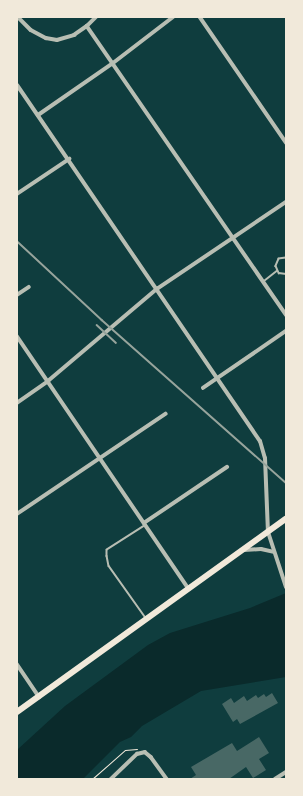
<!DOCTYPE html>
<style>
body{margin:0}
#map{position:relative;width:303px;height:796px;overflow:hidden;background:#0f3d3e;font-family:"Sofia Sans Condensed",sans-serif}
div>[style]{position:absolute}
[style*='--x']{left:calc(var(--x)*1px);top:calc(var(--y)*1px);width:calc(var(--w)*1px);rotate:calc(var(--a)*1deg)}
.water>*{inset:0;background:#0a2a2b}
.building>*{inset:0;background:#486865}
.path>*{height:1px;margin:-0.5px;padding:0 0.5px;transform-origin:0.5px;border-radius:0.5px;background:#f1e9da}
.service>*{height:1.5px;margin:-0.75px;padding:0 0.75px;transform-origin:0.75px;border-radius:0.75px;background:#b8beb3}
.minor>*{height:3.5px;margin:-1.75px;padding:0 1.75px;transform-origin:1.75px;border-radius:1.75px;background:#b8beb3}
.tertiary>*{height:4px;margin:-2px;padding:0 2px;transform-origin:2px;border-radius:2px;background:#b8beb3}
.primary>*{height:5.5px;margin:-2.75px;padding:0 2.75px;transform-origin:2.75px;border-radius:2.75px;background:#f1e9da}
.rail>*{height:1.5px;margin:-0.75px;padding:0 0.75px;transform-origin:0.75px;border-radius:0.75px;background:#97a49c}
span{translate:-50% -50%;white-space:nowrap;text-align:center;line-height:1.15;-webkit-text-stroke:4px #f1e9da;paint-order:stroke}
.frame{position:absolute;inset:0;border:18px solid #f1e9da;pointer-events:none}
</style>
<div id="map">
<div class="water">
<i style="clip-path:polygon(286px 593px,286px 677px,201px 691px,142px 726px,131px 737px,120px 742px,83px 779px,17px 779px,17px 750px,65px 706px,148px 645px,170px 633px,250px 608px)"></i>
</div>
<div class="building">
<i style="clip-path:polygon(272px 693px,278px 703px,240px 724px,237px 719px,233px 722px,222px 704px,231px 698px,234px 703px,244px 696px,247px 701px,256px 695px,258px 698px,264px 694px,266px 697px)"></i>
<i style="clip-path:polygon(259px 737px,269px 753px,259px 759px,266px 770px,253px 778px,246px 767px,229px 779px,190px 779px,196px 775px,191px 767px,232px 743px,237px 751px)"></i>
</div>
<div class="path">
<i style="--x:92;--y:779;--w:44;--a:-41.3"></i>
<i style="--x:125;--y:750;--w:12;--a:-5"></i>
</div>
<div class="service">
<i style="--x:286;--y:258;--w:7;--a:172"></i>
<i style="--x:279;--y:259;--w:8;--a:113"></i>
<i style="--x:276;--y:266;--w:8;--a:67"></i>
<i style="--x:279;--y:273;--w:7;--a:8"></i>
<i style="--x:264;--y:281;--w:16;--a:-38"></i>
<i style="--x:146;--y:525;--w:46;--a:147.3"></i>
<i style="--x:107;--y:550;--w:6;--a:90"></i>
<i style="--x:107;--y:556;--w:10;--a:79"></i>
<i style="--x:109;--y:566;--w:64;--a:54.6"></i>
</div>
<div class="minor">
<i style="--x:18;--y:17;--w:18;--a:45"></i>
<i style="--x:31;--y:30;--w:17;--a:28"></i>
<i style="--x:46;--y:38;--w:11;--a:10"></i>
<i style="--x:57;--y:40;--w:18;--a:-16"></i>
<i style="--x:74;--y:35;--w:16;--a:-35"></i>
<i style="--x:87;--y:26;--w:13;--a:-45"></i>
<i style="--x:200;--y:17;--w:152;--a:55.5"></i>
<i style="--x:87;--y:26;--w:351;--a:55.4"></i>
<i style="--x:17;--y:194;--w:63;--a:-33.9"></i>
<i style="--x:17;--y:295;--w:14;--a:-34"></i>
<i style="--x:17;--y:336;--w:306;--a:55.8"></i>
<i style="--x:203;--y:388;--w:101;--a:-34.5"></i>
<i style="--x:17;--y:403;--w:38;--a:-35"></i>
<i style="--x:48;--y:381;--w:143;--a:-40.2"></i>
<i style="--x:157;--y:289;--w:156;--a:-34"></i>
<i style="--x:17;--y:514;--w:179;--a:-34"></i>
<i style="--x:144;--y:523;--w:100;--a:-34"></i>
<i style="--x:17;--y:664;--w:40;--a:56"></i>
<i style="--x:111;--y:779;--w:36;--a:-44"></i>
<i style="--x:137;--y:754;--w:8;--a:-14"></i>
<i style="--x:145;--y:752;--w:8;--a:40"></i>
<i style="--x:151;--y:757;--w:27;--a:54"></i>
<i style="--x:275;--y:779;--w:13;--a:-32"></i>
</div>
<div class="tertiary">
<i style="--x:17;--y:85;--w:431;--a:55.7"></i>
<i style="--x:260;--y:441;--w:18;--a:74"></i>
<i style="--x:265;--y:458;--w:74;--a:87.7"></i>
<i style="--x:268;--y:532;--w:58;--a:71.9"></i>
<i style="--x:38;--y:115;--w:91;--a:-34.7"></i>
<i style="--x:113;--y:63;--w:76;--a:-37.5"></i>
<i style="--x:244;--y:550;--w:17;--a:-3"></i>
<i style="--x:261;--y:549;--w:13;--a:13"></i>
</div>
<div class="primary">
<i style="--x:17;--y:712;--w:331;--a:-35.7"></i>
</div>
<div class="rail">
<i style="--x:17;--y:241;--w:116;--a:42.9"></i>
<i style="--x:102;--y:320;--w:246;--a:41.5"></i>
<i style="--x:97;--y:325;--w:26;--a:43"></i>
</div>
<div class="frame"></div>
</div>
